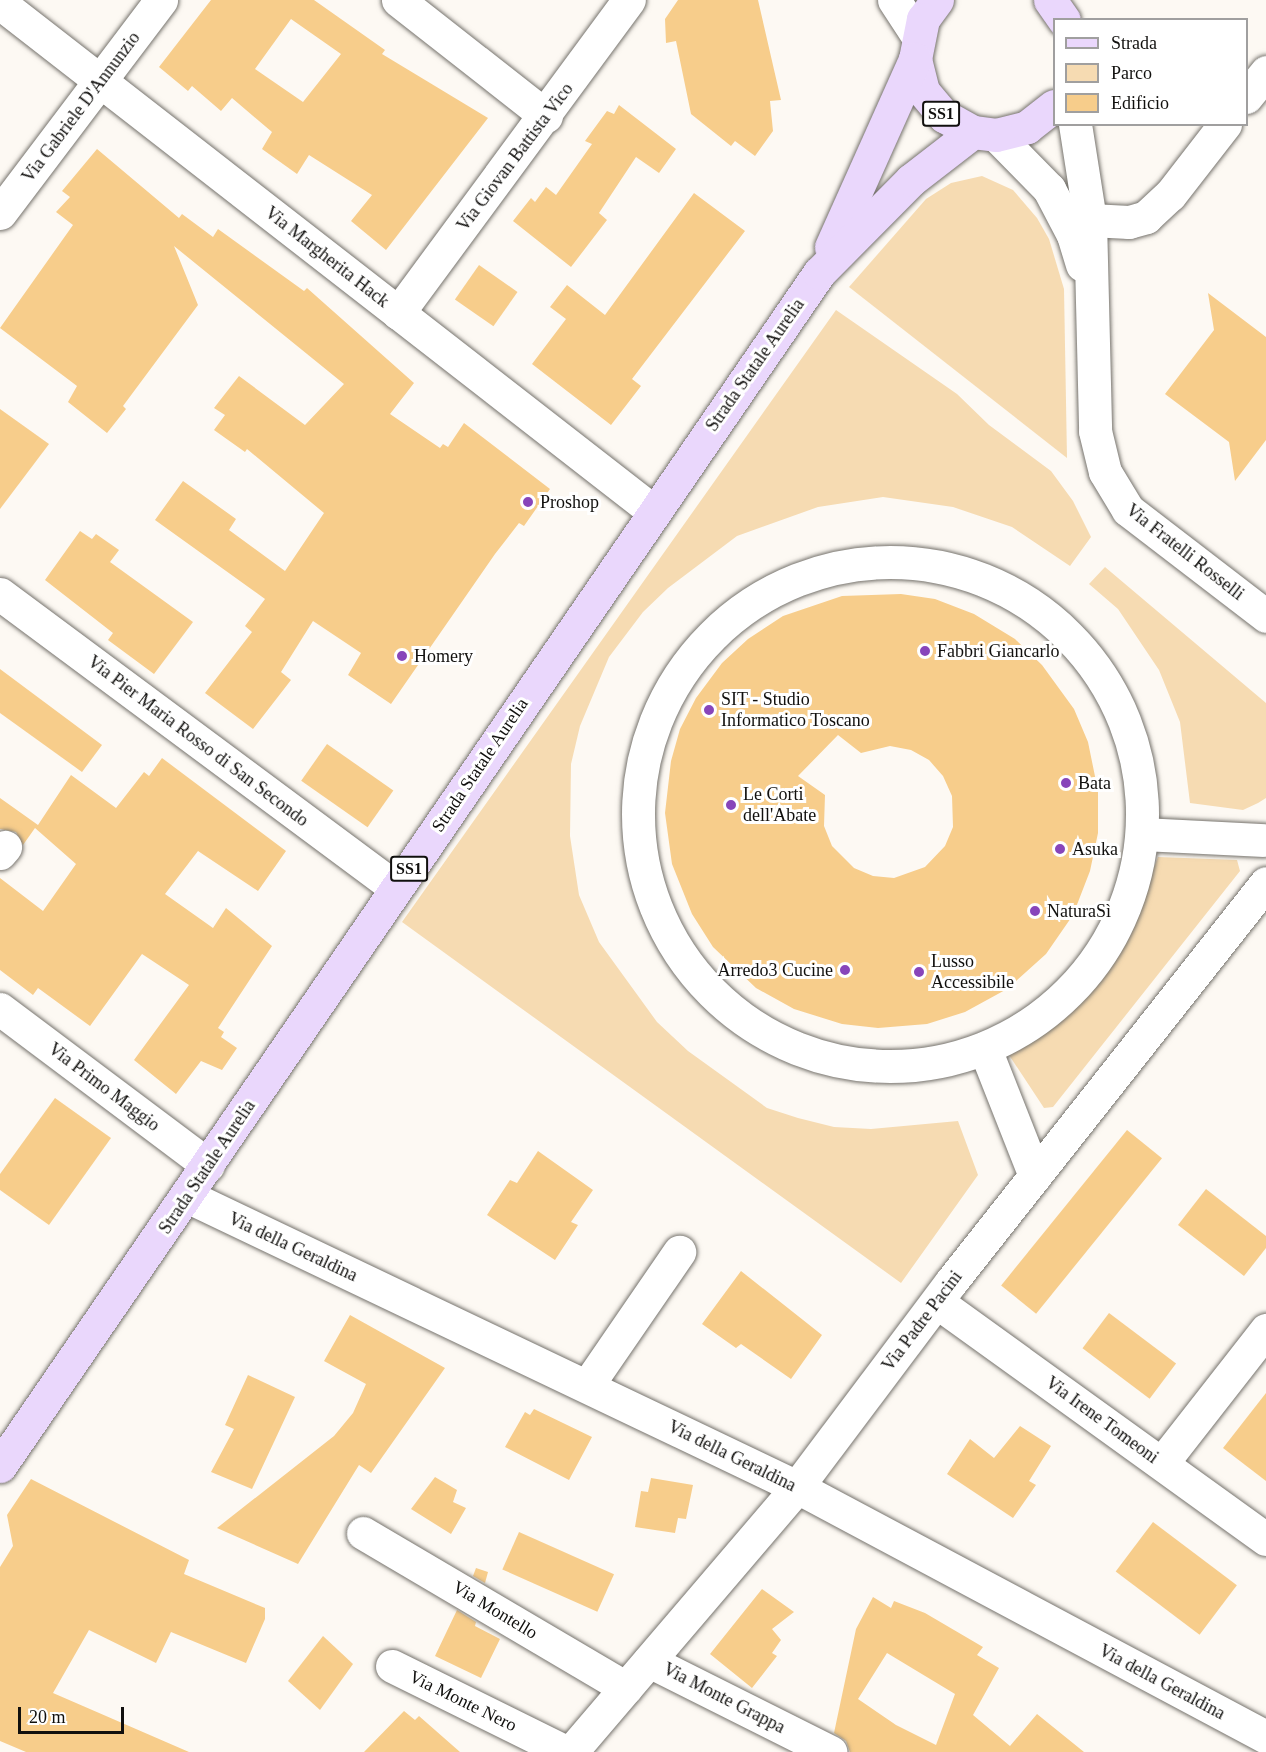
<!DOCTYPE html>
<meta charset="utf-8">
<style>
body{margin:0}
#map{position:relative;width:1266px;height:1752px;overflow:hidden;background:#fdf9f3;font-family:"Times New Roman",serif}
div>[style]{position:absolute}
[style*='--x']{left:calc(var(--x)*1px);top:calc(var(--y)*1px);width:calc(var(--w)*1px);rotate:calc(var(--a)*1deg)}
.green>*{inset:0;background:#f6dbb2}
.building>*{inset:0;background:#f7cd8b;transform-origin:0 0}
.roads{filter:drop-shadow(0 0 2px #76736d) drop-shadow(0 0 2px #76736d)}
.minor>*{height:33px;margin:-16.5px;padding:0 16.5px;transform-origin:16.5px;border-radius:16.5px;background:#fff}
.minor>.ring{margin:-16.5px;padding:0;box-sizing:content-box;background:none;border:33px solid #fff;border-radius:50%}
.major>*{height:33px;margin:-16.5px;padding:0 16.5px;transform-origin:16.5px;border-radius:16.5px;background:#ead7fc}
.dots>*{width:16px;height:16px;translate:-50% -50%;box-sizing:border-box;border:3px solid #fff;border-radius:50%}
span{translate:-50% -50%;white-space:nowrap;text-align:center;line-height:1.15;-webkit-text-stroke:6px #fff;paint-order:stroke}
.shield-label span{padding:2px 4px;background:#fff;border:2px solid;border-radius:4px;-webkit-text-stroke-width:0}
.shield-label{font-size:16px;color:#11100e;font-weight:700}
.street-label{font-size:18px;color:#11100e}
.poi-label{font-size:18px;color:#11100e}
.left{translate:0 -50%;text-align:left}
.right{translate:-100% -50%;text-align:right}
.legend{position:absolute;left:1053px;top:18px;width:195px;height:108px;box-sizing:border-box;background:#fff;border:2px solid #a09f9f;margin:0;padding:8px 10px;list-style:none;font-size:18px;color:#11100e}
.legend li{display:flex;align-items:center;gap:12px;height:30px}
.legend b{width:30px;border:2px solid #a09f9f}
.scale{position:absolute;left:18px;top:1707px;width:106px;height:27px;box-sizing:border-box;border:3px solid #11100e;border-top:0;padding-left:8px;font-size:18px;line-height:21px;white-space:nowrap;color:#11100e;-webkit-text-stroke:4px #fff;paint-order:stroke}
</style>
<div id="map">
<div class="green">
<i style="clip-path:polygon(982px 176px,1013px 190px,1037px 218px,1049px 239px,1064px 289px,1067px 458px,849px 287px,926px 199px,951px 183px)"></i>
<i style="clip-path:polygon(836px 310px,957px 394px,989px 425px,1051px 471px,1073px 501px,1091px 537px,1070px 566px,1012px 527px,953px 507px,883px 497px,818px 507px,737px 536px,668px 588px,643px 612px,609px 657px,580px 726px,571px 764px,570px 836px,579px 895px,599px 942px,657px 1022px,688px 1051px,767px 1108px,798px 1118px,834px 1127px,871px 1129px,958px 1121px,978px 1175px,901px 1283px,402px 922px)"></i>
<i style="clip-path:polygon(1105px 567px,1266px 703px,1266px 798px,1258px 803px,1243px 810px,1190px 803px,1180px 722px,1159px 670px,1118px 609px,1089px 584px)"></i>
<i style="clip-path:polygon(1158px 857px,1237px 860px,1240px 871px,1053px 1107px,1044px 1108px,1009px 1055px,1084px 997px,1103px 974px,1126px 937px)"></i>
</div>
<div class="building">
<i style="clip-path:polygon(evenodd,211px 0,314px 0,385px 50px,382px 54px,488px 118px,386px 250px,351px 221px,372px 195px,309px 155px,297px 174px,262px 149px,272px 132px,232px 98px,221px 111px,192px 86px,188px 91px,159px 67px,211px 0,291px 19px,341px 54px,303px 102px,255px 69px,291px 19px)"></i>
<i style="clip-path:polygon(678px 0,758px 0,781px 100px,770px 101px,773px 131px,755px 156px,735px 141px,731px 146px,691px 114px,676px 41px,666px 43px,665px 19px)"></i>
<i style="clip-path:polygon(619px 105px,676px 149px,659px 173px,636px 157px,599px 213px,607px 220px,571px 267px,513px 221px,531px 198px,535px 202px,546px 187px,556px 195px,592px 144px,585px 141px,607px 111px,614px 114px)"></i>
<i style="clip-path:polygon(97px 149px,179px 218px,182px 214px,213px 237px,218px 229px,304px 291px,307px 288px,414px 383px,390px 414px,440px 448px,443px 444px,448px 447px,464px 423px,550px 489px,524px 526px,519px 523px,495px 554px,391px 704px,348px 675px,361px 653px,313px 621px,281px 672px,291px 680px,253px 729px,205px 693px,252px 632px,245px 626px,265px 599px,155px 520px,183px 481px,236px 519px,229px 530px,285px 571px,324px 513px,247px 449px,245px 452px,214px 430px,225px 415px,214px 408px,239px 376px,305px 425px,344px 384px,174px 246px,198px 305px,123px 406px,126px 409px,107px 433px,68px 402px,77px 386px,0 328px,73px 225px,56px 212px,70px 197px,62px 191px)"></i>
<i style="clip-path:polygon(694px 193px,745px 231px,632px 379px,641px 386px,611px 425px,532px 364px,566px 319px,550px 307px,567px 285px,605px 315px)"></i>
<i style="left:479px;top:265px;width:47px;height:42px;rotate:35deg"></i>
<i style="clip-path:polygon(1208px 293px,1266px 337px,1266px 440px,1235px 481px,1229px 442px,1165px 394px,1214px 330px)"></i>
<i style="clip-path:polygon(0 409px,49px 444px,0 509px)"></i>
<i style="clip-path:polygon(80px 531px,92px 539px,96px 534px,119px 550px,110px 562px,193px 622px,154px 674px,108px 640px,113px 633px,45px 580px)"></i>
<i style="clip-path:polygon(evenodd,901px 594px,935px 599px,974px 614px,1015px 639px,1042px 665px,1074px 709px,1088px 742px,1098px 791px,1098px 833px,1090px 871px,1073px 915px,1046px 954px,1007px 989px,965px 1012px,927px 1024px,878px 1028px,842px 1024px,794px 1009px,756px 988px,713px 947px,692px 914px,672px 864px,665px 813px,671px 761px,680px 729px,696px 698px,722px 663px,748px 639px,783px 616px,842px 596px,901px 594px,838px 735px,861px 753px,890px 746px,911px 750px,929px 760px,943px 776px,952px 796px,953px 827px,945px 846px,925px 867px,894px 878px,873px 876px,854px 868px,832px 846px,824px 826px,825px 795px,798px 776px,838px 735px)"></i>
<i style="clip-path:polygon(0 669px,102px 745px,82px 772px,0 713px)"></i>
<i style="left:327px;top:744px;width:81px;height:45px;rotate:35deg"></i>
<i style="clip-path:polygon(162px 758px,286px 851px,258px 891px,198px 851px,165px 894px,213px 928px,226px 908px,272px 946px,218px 1028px,224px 1032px,221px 1037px,237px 1048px,222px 1070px,201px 1061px,176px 1094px,134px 1060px,189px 985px,142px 954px,90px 1026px,38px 988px,33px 995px,0 970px,0 878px,43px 911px,76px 864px,35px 828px,23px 845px,16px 832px,0 829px,0 798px,38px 825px,71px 775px,116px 808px,144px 772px,149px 776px)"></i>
<i style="clip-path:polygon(55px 1098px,111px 1138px,49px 1225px,0 1190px,0 1174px)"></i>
<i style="left:1127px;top:1130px;width:45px;height:200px;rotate:39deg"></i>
<i style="clip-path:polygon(538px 1151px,593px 1190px,571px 1222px,578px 1225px,555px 1260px,487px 1215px,510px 1180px,517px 1183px)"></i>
<i style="clip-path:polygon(1206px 1189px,1266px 1236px,1266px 1248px,1244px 1276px,1178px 1225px)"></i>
<i style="clip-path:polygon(741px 1271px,822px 1335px,791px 1379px,741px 1344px,736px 1348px,702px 1324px)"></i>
<i style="left:1109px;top:1313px;width:84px;height:44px;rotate:37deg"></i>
<i style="clip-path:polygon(350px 1315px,445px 1368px,371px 1473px,359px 1465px,298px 1564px,217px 1528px,334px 1436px,353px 1413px,366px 1384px,324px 1361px)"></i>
<i style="clip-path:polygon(248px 1375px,295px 1397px,252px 1489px,211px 1472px,234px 1429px,225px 1425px)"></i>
<i style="clip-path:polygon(1266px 1393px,1266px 1481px,1223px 1448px)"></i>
<i style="clip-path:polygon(534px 1409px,592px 1437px,569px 1480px,505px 1447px,525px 1412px,530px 1415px)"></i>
<i style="clip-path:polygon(1020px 1426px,1051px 1446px,1029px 1481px,1036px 1485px,1013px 1518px,947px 1474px,970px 1439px,994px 1458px)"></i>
<i style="clip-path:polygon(435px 1477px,457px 1490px,453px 1502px,466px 1508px,451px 1534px,411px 1509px)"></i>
<i style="clip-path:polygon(651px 1478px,693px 1485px,686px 1519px,678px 1518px,675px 1533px,635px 1527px,641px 1491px,648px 1492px)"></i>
<i style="clip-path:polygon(31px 1479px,189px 1560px,184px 1574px,265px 1608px,265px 1619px,246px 1663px,171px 1632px,156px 1663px,89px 1630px,53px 1693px,189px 1752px,26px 1752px,0 1741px,0 1567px,13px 1546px,7px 1515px)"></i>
<i style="left:1153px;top:1522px;width:105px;height:62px;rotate:37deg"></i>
<i style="left:519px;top:1532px;width:104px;height:41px;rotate:24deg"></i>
<i style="clip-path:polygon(476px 1568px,488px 1572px,485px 1583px,473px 1576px)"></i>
<i style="clip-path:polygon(762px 1589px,794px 1612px,772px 1629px,781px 1640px,772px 1653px,777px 1656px,752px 1688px,710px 1654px)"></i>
<i style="clip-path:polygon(evenodd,873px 1597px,891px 1608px,894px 1601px,925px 1613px,983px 1647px,977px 1655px,999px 1668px,973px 1715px,1010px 1746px,1037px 1714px,1084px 1752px,850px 1752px,846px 1741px,834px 1733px,856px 1629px,873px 1597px,887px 1653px,955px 1694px,936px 1745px,896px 1725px,858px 1699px,887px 1653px)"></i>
<i style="clip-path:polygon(457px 1610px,476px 1622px,475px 1626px,500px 1639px,481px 1678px,435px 1656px)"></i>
<i style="clip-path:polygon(323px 1636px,353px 1664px,320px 1710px,288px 1681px)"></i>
<i style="clip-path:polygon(404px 1711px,415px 1720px,419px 1716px,460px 1752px,364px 1752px)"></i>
</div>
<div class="roads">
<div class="minor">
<i style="--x:398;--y:0;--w:188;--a:38.1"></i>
<i style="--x:894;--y:0;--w:42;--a:56.7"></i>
<i style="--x:0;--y:3;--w:827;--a:37.88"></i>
<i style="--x:1246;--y:97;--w:32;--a:-51"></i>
<i style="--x:1075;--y:124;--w:97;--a:81.1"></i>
<i style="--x:1090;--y:220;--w:211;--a:88.6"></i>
<i style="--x:1095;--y:431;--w:42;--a:76.3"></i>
<i style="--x:1105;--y:472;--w:44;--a:58.8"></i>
<i style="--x:1128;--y:510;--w:174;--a:37.5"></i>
<i style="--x:996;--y:135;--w:76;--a:45.5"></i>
<i style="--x:1049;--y:189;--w:52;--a:62.4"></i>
<i style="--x:1073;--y:235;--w:31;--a:73"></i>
<i style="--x:0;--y:213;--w:267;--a:-52.9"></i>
<i style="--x:1090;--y:220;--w:39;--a:3"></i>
<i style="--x:1129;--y:222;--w:18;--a:-16"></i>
<i style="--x:1146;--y:217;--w:33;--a:-43"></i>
<i style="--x:1170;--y:195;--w:90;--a:-52.2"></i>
<i style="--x:398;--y:313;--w:389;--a:-53.6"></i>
<i class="ring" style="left:638px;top:562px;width:471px;height:471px"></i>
<i style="--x:0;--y:594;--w:493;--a:36.6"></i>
<i style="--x:1144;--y:834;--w:119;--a:2.9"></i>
<i style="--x:0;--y:853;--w:8;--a:-50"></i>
<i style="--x:0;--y:1009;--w:260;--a:36.9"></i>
<i style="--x:985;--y:1049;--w:136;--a:68.5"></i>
<i style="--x:187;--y:1196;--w:676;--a:25.5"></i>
<i style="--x:797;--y:1487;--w:531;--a:28.06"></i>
<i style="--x:937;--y:1302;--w:405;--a:35.8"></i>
<i style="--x:587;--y:1386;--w:163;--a:-55.5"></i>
<i style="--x:1162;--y:1463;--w:169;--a:-52"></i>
<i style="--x:363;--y:1533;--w:305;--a:30.5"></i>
<i style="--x:649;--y:1661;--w:203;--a:26.6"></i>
<i style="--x:392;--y:1666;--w:194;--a:26.3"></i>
<i style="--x:571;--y:1752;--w:348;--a:-49.5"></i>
<i style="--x:797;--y:1487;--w:256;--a:-53.1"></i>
<i style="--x:951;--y:1282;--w:508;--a:-51.71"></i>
</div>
<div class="major">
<i style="--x:937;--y:0;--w:24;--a:126"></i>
<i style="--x:923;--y:19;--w:41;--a:101.3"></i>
<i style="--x:915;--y:59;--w:33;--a:76"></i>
<i style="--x:923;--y:91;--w:33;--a:50"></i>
<i style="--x:944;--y:116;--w:33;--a:29"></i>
<i style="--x:973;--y:132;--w:23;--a:7"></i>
<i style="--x:996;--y:135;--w:32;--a:-14"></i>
<i style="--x:1027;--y:127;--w:34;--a:-38"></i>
<i style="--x:1050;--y:0;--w:24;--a:55"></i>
<i style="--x:831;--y:247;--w:206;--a:-65.9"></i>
<i style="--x:0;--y:1466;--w:1447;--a:-55.53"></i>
<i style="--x:819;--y:273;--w:131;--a:-45.3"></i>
<i style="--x:911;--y:180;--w:78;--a:-37.7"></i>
</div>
</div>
<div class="dots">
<i style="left:528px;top:502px;background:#8845ba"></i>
<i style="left:925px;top:651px;background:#8845ba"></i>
<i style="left:402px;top:656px;background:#8845ba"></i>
<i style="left:709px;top:710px;background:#8845ba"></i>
<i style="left:1066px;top:783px;background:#8845ba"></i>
<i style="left:731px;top:805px;background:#8845ba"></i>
<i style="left:1060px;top:849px;background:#8845ba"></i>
<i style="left:1035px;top:911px;background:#8845ba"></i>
<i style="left:845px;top:970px;background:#8845ba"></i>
<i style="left:919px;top:972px;background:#8845ba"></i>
</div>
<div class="shield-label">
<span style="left:941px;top:114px">SS1</span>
<span style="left:409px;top:869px">SS1</span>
</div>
<div class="street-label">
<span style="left:81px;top:107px;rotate:-53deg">Via Gabriele D'Annunzio</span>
<span style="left:515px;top:157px;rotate:-53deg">Via Giovan Battista Vico</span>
<span style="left:327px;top:257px;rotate:38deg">Via Margherita Hack</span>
<span style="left:755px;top:365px;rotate:-55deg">Strada Statale Aurelia</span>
<span style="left:1185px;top:552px;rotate:38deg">Via Fratelli Rosselli</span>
<span style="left:198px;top:741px;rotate:37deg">Via Pier Maria Rosso di San Secondo</span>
<span style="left:480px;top:765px;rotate:-56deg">Strada Statale Aurelia</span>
<span style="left:104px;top:1087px;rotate:37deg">Via Primo Maggio</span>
<span style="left:207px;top:1167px;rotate:-56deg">Strada Statale Aurelia</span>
<span style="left:293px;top:1247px;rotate:25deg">Via della Geraldina</span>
<span style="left:922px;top:1321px;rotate:-53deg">Via Padre Pacini</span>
<span style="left:1102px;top:1420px;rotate:36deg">Via Irene Tomeoni</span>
<span style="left:732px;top:1456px;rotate:26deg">Via della Geraldina</span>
<span style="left:495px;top:1610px;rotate:31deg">Via Montello</span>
<span style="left:1162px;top:1682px;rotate:28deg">Via della Geraldina</span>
<span style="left:724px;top:1698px;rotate:27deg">Via Monte Grappa</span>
<span style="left:463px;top:1701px;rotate:26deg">Via Monte Nero</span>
</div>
<div class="poi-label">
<span class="left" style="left:540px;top:502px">Proshop</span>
<span class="left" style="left:937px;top:651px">Fabbri Giancarlo</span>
<span class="left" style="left:414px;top:656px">Homery</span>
<span class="left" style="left:721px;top:710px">SIT - Studio<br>Informatico Toscano</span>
<span class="left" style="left:1078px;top:783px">Bata</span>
<span class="left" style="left:743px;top:805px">Le Corti<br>dell'Abate</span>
<span class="left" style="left:1072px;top:849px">Asuka</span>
<span class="left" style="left:1047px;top:911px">NaturaSì</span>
<span class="left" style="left:931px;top:972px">Lusso<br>Accessibile</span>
<span class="right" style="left:833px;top:970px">Arredo3 Cucine</span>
</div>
<ul class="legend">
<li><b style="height:8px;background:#ead7fc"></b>Strada</li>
<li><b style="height:16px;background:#f6dbb2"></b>Parco</li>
<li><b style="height:16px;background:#f7cd8b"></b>Edificio</li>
</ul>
<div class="scale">20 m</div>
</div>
